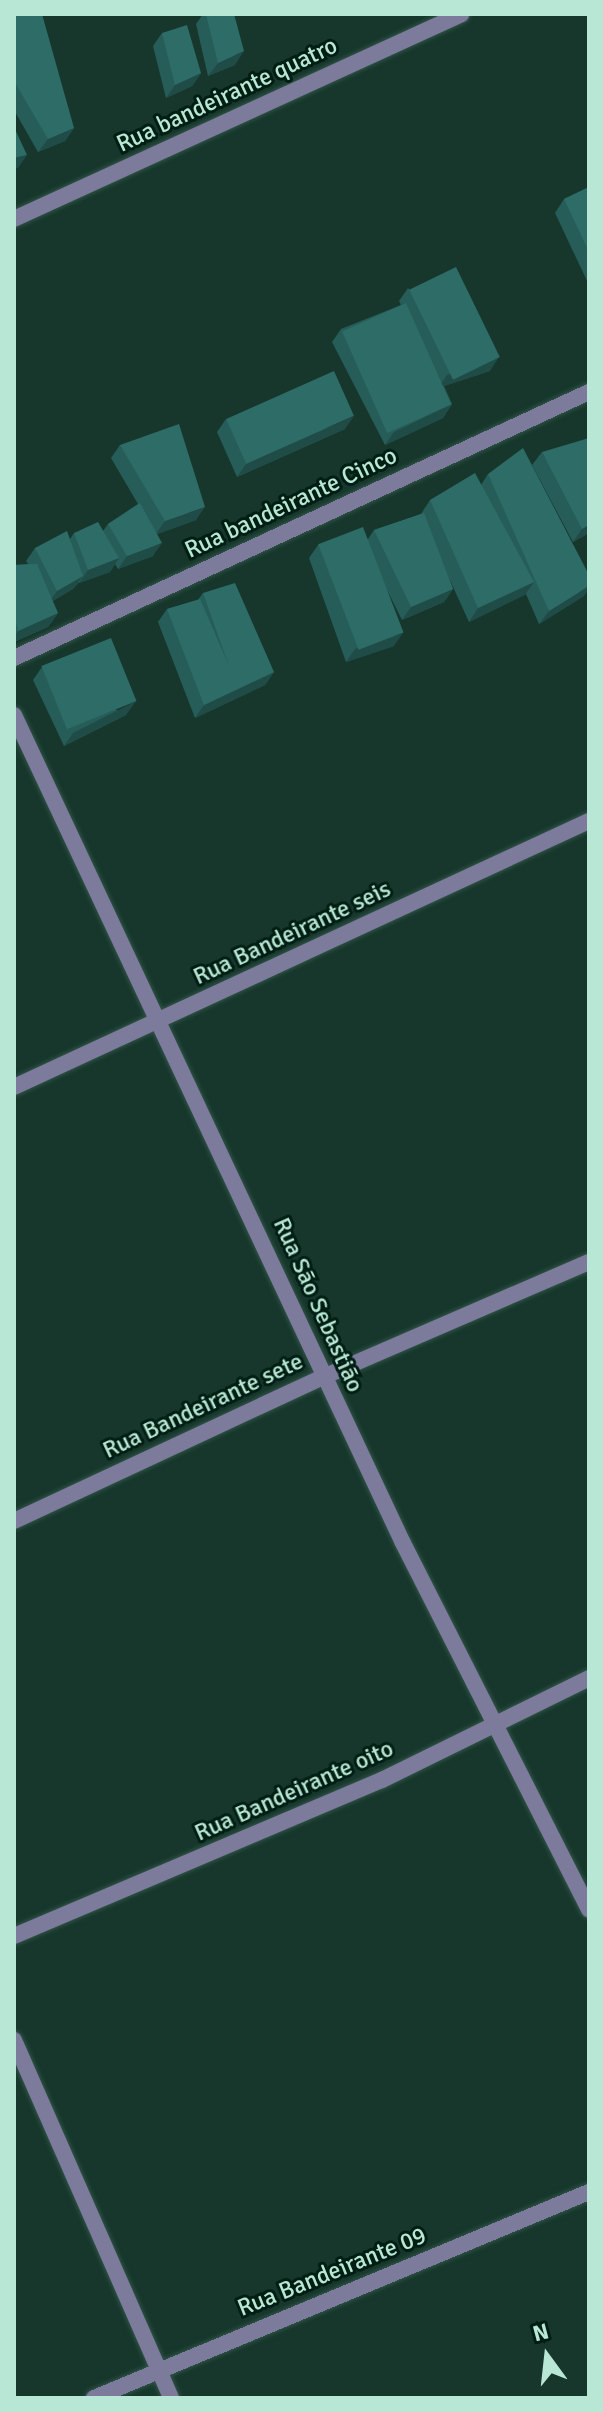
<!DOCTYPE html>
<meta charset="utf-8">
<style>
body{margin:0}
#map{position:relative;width:603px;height:2412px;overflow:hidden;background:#17372c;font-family:Signika,sans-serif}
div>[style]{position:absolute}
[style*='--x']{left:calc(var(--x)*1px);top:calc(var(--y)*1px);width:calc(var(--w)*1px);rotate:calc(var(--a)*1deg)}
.roads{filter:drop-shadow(0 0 2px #315347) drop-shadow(0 0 2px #315347)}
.street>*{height:16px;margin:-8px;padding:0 8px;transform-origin:8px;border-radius:8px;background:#7d7b9c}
.wall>*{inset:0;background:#275d59}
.shaded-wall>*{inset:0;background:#204c48}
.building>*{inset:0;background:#2d6c67;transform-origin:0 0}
span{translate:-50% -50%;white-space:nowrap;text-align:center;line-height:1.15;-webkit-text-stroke:6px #001e14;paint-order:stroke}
.street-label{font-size:24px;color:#b9e7d5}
.frame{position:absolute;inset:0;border:16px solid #b9e7d5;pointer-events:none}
.north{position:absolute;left:507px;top:2316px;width:80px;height:80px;-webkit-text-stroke:6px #001e14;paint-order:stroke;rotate:345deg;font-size:22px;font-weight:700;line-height:32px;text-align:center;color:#b9e7d5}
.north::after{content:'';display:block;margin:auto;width:28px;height:36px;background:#b9e7d5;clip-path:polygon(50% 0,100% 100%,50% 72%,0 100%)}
</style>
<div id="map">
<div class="roads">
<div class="street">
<i style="--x:14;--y:219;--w:492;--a:-24.6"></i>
<i style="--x:14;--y:658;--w:634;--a:-24.83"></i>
<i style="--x:14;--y:715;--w:915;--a:64.84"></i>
<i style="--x:403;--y:1543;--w:411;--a:63.1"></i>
<i style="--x:14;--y:1087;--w:634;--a:-24.83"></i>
<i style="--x:14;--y:1521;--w:341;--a:-25"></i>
<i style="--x:323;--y:1377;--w:290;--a:-23.4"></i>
<i style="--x:14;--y:1936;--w:400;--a:-23"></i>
<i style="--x:382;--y:1780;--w:231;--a:-26.2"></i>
<i style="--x:14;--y:2040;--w:391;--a:66.3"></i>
<i style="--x:94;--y:2398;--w:536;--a:-22.6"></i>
</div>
</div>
<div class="wall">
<i style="clip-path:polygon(14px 14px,74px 128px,65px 141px,38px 152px,14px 110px)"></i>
<i style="clip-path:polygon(203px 14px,234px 14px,235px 65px,208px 76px,196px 24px)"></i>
<i style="clip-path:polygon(162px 33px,201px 73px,192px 86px,166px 98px,153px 46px)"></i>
<i style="clip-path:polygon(589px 187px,589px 285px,555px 213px,564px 199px)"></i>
<i style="clip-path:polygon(408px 288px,490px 371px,444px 386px,452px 404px,443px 418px,385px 445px,332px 342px,341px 329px,401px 305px,399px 301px)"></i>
<i style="clip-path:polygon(226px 419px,345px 429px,237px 477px,217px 432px)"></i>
<i style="clip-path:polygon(120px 445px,196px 520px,157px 534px,153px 556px,118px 569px,115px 564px,110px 572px,79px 583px,79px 582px,73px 589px,52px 601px,58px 613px,48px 627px,14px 642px,14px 565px,28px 564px,26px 561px,35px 548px,70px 539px,74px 533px,103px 531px,108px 524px,138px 504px,111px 458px)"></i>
<i style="clip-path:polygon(542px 452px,589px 533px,573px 542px,532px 465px)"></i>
<i style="clip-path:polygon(488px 474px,584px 596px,539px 624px,526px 594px,469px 622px,449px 578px,453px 589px,444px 602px,402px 620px,387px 590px,394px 646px,346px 662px,309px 558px,318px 545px,368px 539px,374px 530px,421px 514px,430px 500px,481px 485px)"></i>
<i style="clip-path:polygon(203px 593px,274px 672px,265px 685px,195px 718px,158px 622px,167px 609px,198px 600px)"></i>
<i style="clip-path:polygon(42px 667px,126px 715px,64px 746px,33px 680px)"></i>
</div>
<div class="shaded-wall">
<i style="clip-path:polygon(244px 51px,235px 65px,208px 76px,218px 63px)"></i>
<i style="clip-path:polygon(201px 73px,192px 86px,166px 98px,175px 85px)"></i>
<i style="clip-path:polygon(74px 128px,65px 141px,38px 152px,48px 139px)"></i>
<i style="clip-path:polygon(27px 155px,18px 168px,14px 169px,14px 158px)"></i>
<i style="clip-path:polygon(499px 357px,490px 371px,438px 388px,447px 375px)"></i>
<i style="clip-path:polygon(452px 404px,443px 418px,385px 445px,394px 432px)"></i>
<i style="clip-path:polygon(354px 416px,345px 429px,237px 477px,246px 464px)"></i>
<i style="clip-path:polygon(205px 507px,196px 520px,155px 535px,165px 521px)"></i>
<i style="clip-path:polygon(589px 525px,589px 533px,573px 542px,582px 529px)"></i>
<i style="clip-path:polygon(162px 543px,153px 556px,118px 569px,127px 556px)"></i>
<i style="clip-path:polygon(119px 558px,110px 572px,79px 583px,88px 570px)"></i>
<i style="clip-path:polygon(83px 576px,73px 589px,48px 604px,57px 591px)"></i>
<i style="clip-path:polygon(534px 582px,525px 595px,469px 622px,478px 608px)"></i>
<i style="clip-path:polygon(589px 586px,589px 589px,584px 596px,539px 624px,549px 611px)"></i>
<i style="clip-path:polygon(453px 589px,444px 602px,402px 620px,411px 607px)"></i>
<i style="clip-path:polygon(58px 613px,48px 627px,14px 642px,14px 637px,18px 631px)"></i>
<i style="clip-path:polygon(403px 633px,394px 646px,346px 662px,355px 649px)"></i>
<i style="clip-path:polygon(274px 672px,265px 685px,195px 718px,204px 705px)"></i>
<i style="clip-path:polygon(136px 701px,126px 715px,64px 746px,73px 733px)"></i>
</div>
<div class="building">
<i style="clip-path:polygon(14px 14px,42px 14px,74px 128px,48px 139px,14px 81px)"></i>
<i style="clip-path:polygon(206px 14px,234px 14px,244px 51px,218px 63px)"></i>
<i style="clip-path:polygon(187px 25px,201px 73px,175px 85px,162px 33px)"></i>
<i style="clip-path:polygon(14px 127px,27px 155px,14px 158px)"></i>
<i style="clip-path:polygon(589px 187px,589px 252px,564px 199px)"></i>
<i style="left:456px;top:267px;width:100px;height:52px;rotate:64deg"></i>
<i style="left:406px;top:303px;width:111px;height:70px;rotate:66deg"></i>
<i style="left:334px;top:371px;width:49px;height:118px;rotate:66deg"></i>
<i style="clip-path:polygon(179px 424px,205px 507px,165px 521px,120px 445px)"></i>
<i style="clip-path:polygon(589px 438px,589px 525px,582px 529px,542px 452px)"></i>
<i style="clip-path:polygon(523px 448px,589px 575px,589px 586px,549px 611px,488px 474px)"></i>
<i style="clip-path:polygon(475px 473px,534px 582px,478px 608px,430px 500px)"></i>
<i style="clip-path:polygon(140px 503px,162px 543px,127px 556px,108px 524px)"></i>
<i style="clip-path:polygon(424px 513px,453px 589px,411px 607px,374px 530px)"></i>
<i style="clip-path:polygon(98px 522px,119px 558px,88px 570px,74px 533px)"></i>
<i style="left:363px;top:527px;width:113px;height:48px;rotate:69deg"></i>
<i style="clip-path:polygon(67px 531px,83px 576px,57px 591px,35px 548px)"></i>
<i style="clip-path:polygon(37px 564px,58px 613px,18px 631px,14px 615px,14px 565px)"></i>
<i style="clip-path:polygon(235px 583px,274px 672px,204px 705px,167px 609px,200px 599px,229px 666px,203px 593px)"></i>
<i style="left:111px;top:638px;width:68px;height:75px;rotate:68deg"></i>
</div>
<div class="street-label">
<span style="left:227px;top:95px;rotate:-25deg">Rua bandeirante quatro</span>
<span style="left:291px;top:503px;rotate:-25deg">Rua bandeirante Cinco</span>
<span style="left:292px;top:933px;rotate:-25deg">Rua Bandeirante seis</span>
<span style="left:318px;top:1305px;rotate:66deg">Rua São Sebastião</span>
<span style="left:203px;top:1406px;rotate:-25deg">Rua Bandeirante sete</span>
<span style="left:294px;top:1791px;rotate:-24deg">Rua Bandeirante oito</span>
<span style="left:332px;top:2272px;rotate:-22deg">Rua Bandeirante 09</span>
</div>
<div class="frame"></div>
<div class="north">N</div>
</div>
